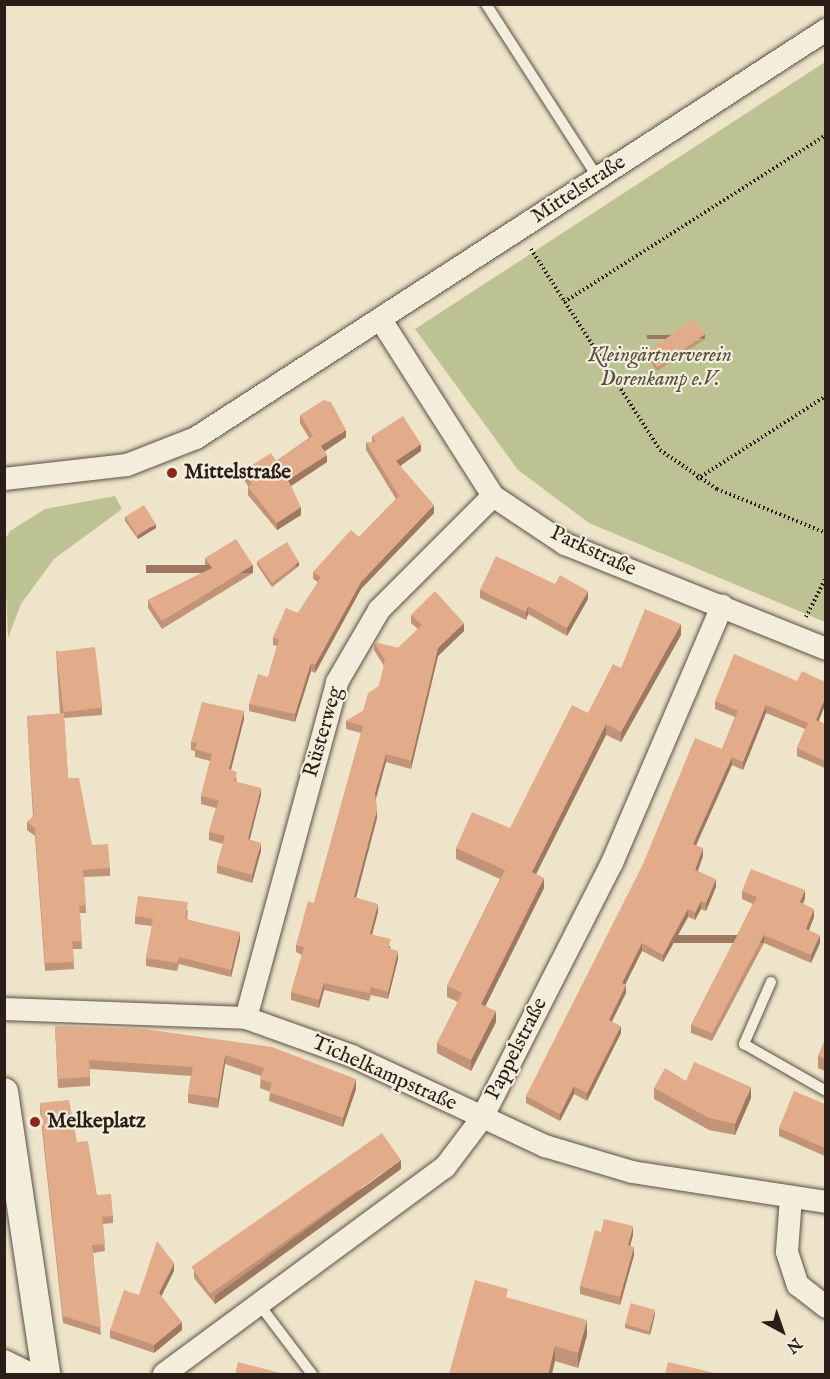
<!DOCTYPE html>
<meta charset="utf-8">
<style>
body{margin:0}
#map{position:relative;width:830px;height:1379px;overflow:hidden;background:#ede4c9;font-family:"IM FELL English",serif}
div>[style]{position:absolute}
[style*='--x']{left:calc(var(--x)*1px);top:calc(var(--y)*1px);width:calc(var(--w)*1px);rotate:calc(var(--a)*1deg)}
.green>*{inset:0;background:#bdc293}
.path>*{height:4px;margin-top:-2px;transform-origin:0;background:repeating-linear-gradient(90deg,#2b1e19 0 1.5px,transparent 0 4.5px)}
.roads{filter:drop-shadow(0 0 2px #5c5045) drop-shadow(0 0 2px #5c5045)}
.service>*{height:10px;margin:-5px;padding:0 5px;transform-origin:5px;border-radius:5px;background:#f3eddc}
.minor>*{height:22px;margin:-11px;padding:0 11px;transform-origin:11px;border-radius:11px;background:#f3eddc}
.tertiary>*{height:28px;margin:-14px;padding:0 14px;transform-origin:14px;border-radius:14px;background:#f3eddc}
.wall>*{inset:0;background:#c29477}
.shaded-wall>*{inset:0;background:#9e7861;transform-origin:0 0}
.building>*{inset:0;background:#e2ac8a;transform-origin:0 0}
.dots>*{width:16px;height:16px;translate:-50% -50%;box-sizing:border-box;border:3px solid #f3eddc;border-radius:50%}
span{translate:-50% -50%;white-space:nowrap;text-align:center;line-height:1.15;-webkit-text-stroke:4.5px #f3eddc;paint-order:stroke}
.street-label{font-size:21px;color:#2b1e19}
.park-label{font-size:21px;color:#574f3e;font-style:italic}
.poi-label{font-size:21px;color:#2b1e19;font-weight:700}
.left{translate:0 -50%;text-align:left}
.frame{position:absolute;inset:0;border:6px solid #2b1e19;pointer-events:none}
.north{position:absolute;left:752px;top:1301px;width:60px;height:60px;-webkit-text-stroke:4px #f3eddc;paint-order:stroke;rotate:140deg;font-size:16px;font-weight:700;line-height:24px;text-align:center;color:#2b1e19}
.north::after{content:'';display:block;margin:auto;width:21px;height:27px;background:#2b1e19;clip-path:polygon(50% 0,100% 100%,50% 72%,0 100%)}
</style>
<div id="map">
<div class="green">
<i style="clip-path:polygon(825px 62px,825px 622px,589px 523px,518px 470px,415px 329px)"></i>
<i style="clip-path:polygon(115px 496px,122px 509px,54px 559px,21px 604px,8px 638px,4px 541px,10px 531px,45px 509px)"></i>
</div>
<div class="path">
<i style="--x:531;--y:249;--w:239;--a:57.3"></i>
<i style="--x:660;--y:450;--w:69;--a:34.4"></i>
<i style="--x:717;--y:489;--w:118;--a:22"></i>
<i style="--x:564;--y:302;--w:311;--a:-32.5"></i>
<i style="--x:697;--y:479;--w:153;--a:-32.8"></i>
<i style="--x:806;--y:617;--w:45;--a:-63.4"></i>
</div>
<div class="roads">
<div class="service">
<i style="--x:486;--y:4;--w:207;--a:57.2"></i>
<i style="--x:771;--y:982;--w:68;--a:113.5"></i>
<i style="--x:744;--y:1044;--w:95;--a:29.8"></i>
<i style="--x:259;--y:1304;--w:88;--a:52.9"></i>
</div>
<div class="minor">
<i style="--x:381;--y:320;--w:209;--a:57.5"></i>
<i style="--x:493;--y:496;--w:87;--a:33.7"></i>
<i style="--x:565;--y:544;--w:281;--a:21.9"></i>
<i style="--x:4;--y:479;--w:124;--a:-6.5"></i>
<i style="--x:127;--y:465;--w:74;--a:-21.4"></i>
<i style="--x:196;--y:438;--w:751;--a:-32.93"></i>
<i style="--x:4;--y:1009;--w:242;--a:2.1"></i>
<i style="--x:246;--y:1018;--w:113;--a:19.7"></i>
<i style="--x:352;--y:1056;--w:213;--a:25"></i>
<i style="--x:545;--y:1146;--w:91;--a:16.6"></i>
<i style="--x:632;--y:1172;--w:196;--a:8.8"></i>
<i style="--x:246;--y:1018;--w:348;--a:-74.8"></i>
<i style="--x:337;--y:682;--w:83;--a:-59.7"></i>
<i style="--x:379;--y:610;--w:161;--a:-45"></i>
<i style="--x:791;--y:1197;--w:55;--a:94.2"></i>
<i style="--x:787;--y:1252;--w:35;--a:72"></i>
<i style="--x:798;--y:1285;--w:36;--a:38"></i>
<i style="--x:4;--y:1361;--w:30;--a:26"></i>
<i style="--x:164;--y:1374;--w:349;--a:-36.4"></i>
<i style="--x:445;--y:1167;--w:61;--a:-52.9"></i>
<i style="--x:482;--y:1118;--w:286;--a:-63"></i>
<i style="--x:612;--y:863;--w:280;--a:-66.8"></i>
</div>
<div class="tertiary">
<i style="--x:4;--y:1092;--w:285;--a:81.5"></i>
</div>
</div>
<div class="wall">
<i style="clip-path:polygon(705px 339px,657px 371px,646px 355px,646px 351px)"></i>
<i style="clip-path:polygon(300px 415px,346px 437px,324px 451px,327px 462px,291px 486px,301px 515px,277px 530px,248px 495px,248px 486px,243px 478px,243px 471px,276px 461px,309px 438px,300px 423px)"></i>
<i style="clip-path:polygon(372px 436px,421px 451px,400px 466px,434px 513px,361px 589px,315px 673px,311px 671px,295px 722px,249px 711px,249px 704px,268px 677px,277px 646px,273px 645px,273px 637px,298px 613px,318px 582px,313px 579px,313px 572px,359px 537px,396px 499px,366px 450px,366px 442px,372px 442px)"></i>
<i style="clip-path:polygon(125px 517px,156px 528px,138px 539px,125px 521px)"></i>
<i style="clip-path:polygon(205px 558px,253px 573px,162px 629px,148px 608px,148px 600px,208px 570px,205px 566px)"></i>
<i style="clip-path:polygon(257px 561px,299px 566px,272px 587px,257px 565px)"></i>
<i style="clip-path:polygon(555px 584px,588px 599px,567px 636px,528px 614px,526px 620px,480px 598px,480px 590px)"></i>
<i style="clip-path:polygon(411px 615px,464px 631px,438px 656px,411px 769px,386px 762px,376px 799px,377px 818px,356px 898px,378px 912px,372px 934px,391px 947px,390px 949px,398px 959px,388px 999px,371px 995px,369px 1001px,324px 990px,319px 1008px,291px 1000px,291px 992px,302px 955px,296px 952px,296px 945px,314px 903px,361px 733px,346px 729px,346px 721px,363px 711px,379px 686px,384px 666px,374px 650px,374px 642px,398px 648px,418px 629px,411px 623px)"></i>
<i style="clip-path:polygon(681px 635px,621px 742px,606px 735px,536px 874px,544px 888px,485px 1006px,496px 1022px,471px 1071px,437px 1053px,437px 1043px,458px 1002px,447px 997px,447px 986px,500px 879px,456px 859px,456px 848px,510px 828px,588px 713px,621px 668px)"></i>
<i style="clip-path:polygon(56px 650px,102px 708px,102px 715px,64px 718px,68px 778px,92px 845px,110px 868px,110px 876px,84px 877px,86px 913px,80px 913px,82px 949px,73px 949px,74px 969px,45px 971px,35px 836px,27px 830px,27px 822px,33px 817px,27px 716px,60px 714px)"></i>
<i style="clip-path:polygon(715px 701px,825px 705px,819px 721px,825px 724px,825px 768px,797px 756px,797px 748px,805px 729px,766px 713px,743px 770px,732px 765px,696px 845px,703px 856px,698px 871px,716px 887px,706px 911px,701px 909px,695px 920px,688px 917px,663px 962px,642px 951px,625px 985px,626px 993px,612px 1021px,621px 1033px,587px 1101px,574px 1094px,560px 1121px,526px 1103px,526px 1096px,722px 749px,735px 717px,715px 709px)"></i>
<i style="clip-path:polygon(244px 719px,231px 770px,237px 779px,236px 781px,261px 795px,249px 840px,261px 851px,252px 883px,217px 873px,217px 865px,223px 844px,209px 840px,209px 832px,216px 808px,201px 804px,201px 796px,210px 761px,195px 757px,195px 751px,191px 750px,191px 742px)"></i>
<i style="clip-path:polygon(742px 891px,805px 898px,803px 904px,814px 917px,809px 930px,820px 943px,811px 963px,764px 943px,712px 1041px,691px 1033px,691px 1025px,753px 904px,742px 899px)"></i>
<i style="clip-path:polygon(188px 910px,187px 919px,240px 940px,231px 977px,179px 964px,177px 971px,146px 966px,146px 958px,152px 926px,135px 924px,135px 916px)"></i>
<i style="clip-path:polygon(55px 1026px,144px 1029px,356px 1089px,343px 1127px,269px 1101px,270px 1092px,260px 1088px,261px 1076px,225px 1064px,218px 1108px,188px 1103px,188px 1094px,191px 1076px,90px 1069px,90px 1086px,58px 1088px)"></i>
<i style="clip-path:polygon(825px 1040px,825px 1071px,818px 1068px,818px 1056px)"></i>
<i style="clip-path:polygon(686px 1081px,751px 1098px,735px 1135px,709px 1130px,654px 1099px,654px 1088px)"></i>
<i style="clip-path:polygon(40px 1103px,77px 1142px,97px 1195px,113px 1216px,113px 1223px,103px 1224px,105px 1251px,93px 1253px,101px 1335px,63px 1323px,40px 1111px)"></i>
<i style="clip-path:polygon(825px 1104px,825px 1156px,779px 1136px,779px 1128px)"></i>
<i style="clip-path:polygon(401px 1169px,215px 1304px,194px 1278px,194px 1270px)"></i>
<i style="clip-path:polygon(633px 1235px,630px 1246px,634px 1255px,620px 1305px,580px 1294px,580px 1286px)"></i>
<i style="clip-path:polygon(174px 1271px,161px 1296px,182px 1330px,154px 1353px,110px 1338px,110px 1330px)"></i>
<i style="clip-path:polygon(508px 1298px,587px 1335px,578px 1368px,555px 1361px)"></i>
<i style="clip-path:polygon(655px 1314px,650px 1335px,625px 1328px,625px 1324px)"></i>
</div>
<div class="shaded-wall">
<i style="left:705px;top:335px;width:4px;height:58px;rotate:90deg"></i>
<i style="clip-path:polygon(346px 430px,346px 437px,321px 454px,321px 446px)"></i>
<i style="clip-path:polygon(421px 444px,421px 451px,396px 469px,396px 461px)"></i>
<i style="clip-path:polygon(327px 455px,327px 462px,288px 488px,288px 480px)"></i>
<i style="clip-path:polygon(434px 505px,434px 513px,361px 589px,315px 673px,315px 665px,361px 582px)"></i>
<i style="clip-path:polygon(301px 507px,301px 515px,277px 530px,277px 523px)"></i>
<i style="clip-path:polygon(156px 524px,156px 528px,138px 539px,138px 535px)"></i>
<i style="left:299px;top:562px;width:4px;height:34px;rotate:90deg"></i>
<i style="left:253px;top:565px;width:8px;height:107px;rotate:90deg"></i>
<i style="clip-path:polygon(588px 591px,588px 599px,567px 636px,567px 628px)"></i>
<i style="clip-path:polygon(528px 606px,528px 614px,526px 620px,526px 612px)"></i>
<i style="clip-path:polygon(464px 623px,464px 631px,438px 656px,411px 769px,411px 761px,438px 648px)"></i>
<i style="clip-path:polygon(681px 624px,681px 635px,621px 742px,621px 732px)"></i>
<i style="clip-path:polygon(311px 663px,311px 671px,295px 722px,295px 714px)"></i>
<i style="clip-path:polygon(825px 698px,825px 705px,816px 727px,816px 720px)"></i>
<i style="clip-path:polygon(766px 705px,766px 713px,743px 770px,743px 762px)"></i>
<i style="clip-path:polygon(244px 711px,244px 719px,229px 777px,229px 769px)"></i>
<i style="clip-path:polygon(606px 724px,606px 735px,532px 882px,532px 872px)"></i>
<i style="clip-path:polygon(386px 754px,386px 762px,375px 801px,375px 793px)"></i>
<i style="clip-path:polygon(732px 757px,732px 765px,693px 852px,693px 844px)"></i>
<i style="clip-path:polygon(261px 788px,261px 795px,248px 847px,248px 839px)"></i>
<i style="clip-path:polygon(377px 810px,377px 818px,354px 905px,354px 897px)"></i>
<i style="clip-path:polygon(261px 843px,261px 851px,252px 883px,252px 875px)"></i>
<i style="clip-path:polygon(703px 848px,703px 856px,695px 878px,695px 870px)"></i>
<i style="clip-path:polygon(544px 878px,544px 888px,481px 1015px,481px 1004px)"></i>
<i style="clip-path:polygon(716px 879px,716px 887px,706px 911px,706px 903px)"></i>
<i style="clip-path:polygon(805px 890px,805px 898px,800px 910px,800px 902px)"></i>
<i style="clip-path:polygon(701px 901px,701px 909px,695px 920px,695px 913px)"></i>
<i style="clip-path:polygon(378px 904px,378px 912px,370px 942px,370px 934px)"></i>
<i style="clip-path:polygon(688px 909px,688px 917px,663px 962px,663px 955px)"></i>
<i style="clip-path:polygon(814px 909px,814px 917px,806px 937px,806px 929px)"></i>
<i style="clip-path:polygon(240px 932px,240px 940px,231px 977px,231px 970px)"></i>
<i style="left:764px;top:935px;width:8px;height:111px;rotate:90deg"></i>
<i style="clip-path:polygon(820px 935px,820px 943px,811px 963px,811px 955px)"></i>
<i style="clip-path:polygon(642px 943px,642px 951px,622px 991px,622px 983px)"></i>
<i style="clip-path:polygon(398px 951px,398px 959px,388px 999px,388px 992px)"></i>
<i style="clip-path:polygon(324px 983px,324px 990px,319px 1008px,319px 1000px)"></i>
<i style="clip-path:polygon(626px 985px,626px 993px,609px 1027px,609px 1020px)"></i>
<i style="clip-path:polygon(496px 1011px,496px 1022px,471px 1071px,471px 1060px)"></i>
<i style="clip-path:polygon(621px 1026px,621px 1033px,587px 1101px,587px 1093px)"></i>
<i style="clip-path:polygon(225px 1055px,225px 1064px,218px 1108px,218px 1098px)"></i>
<i style="clip-path:polygon(356px 1079px,356px 1089px,343px 1127px,343px 1118px)"></i>
<i style="clip-path:polygon(574px 1086px,574px 1094px,560px 1121px,560px 1114px)"></i>
<i style="clip-path:polygon(751px 1087px,751px 1098px,735px 1135px,735px 1124px)"></i>
<i style="clip-path:polygon(401px 1160px,401px 1169px,215px 1304px,215px 1296px)"></i>
<i style="clip-path:polygon(633px 1226px,633px 1235px,628px 1254px,628px 1245px)"></i>
<i style="clip-path:polygon(634px 1247px,634px 1255px,620px 1305px,620px 1297px)"></i>
<i style="clip-path:polygon(174px 1263px,174px 1271px,159px 1301px,159px 1293px)"></i>
<i style="clip-path:polygon(655px 1310px,655px 1314px,650px 1335px,650px 1331px)"></i>
<i style="clip-path:polygon(587px 1320px,587px 1335px,578px 1368px,578px 1353px)"></i>
<i style="clip-path:polygon(182px 1322px,182px 1330px,154px 1353px,154px 1345px)"></i>
<i style="clip-path:polygon(555px 1346px,555px 1361px,552px 1374px,548px 1374px)"></i>
</div>
<div class="building">
<i style="left:694px;top:319px;width:19px;height:58px;rotate:55deg"></i>
<i style="clip-path:polygon(324px 400px,331px 402px,346px 430px,321px 446px,327px 455px,288px 480px,301px 507px,277px 523px,248px 487px,252px 484px,243px 471px,271px 453px,276px 461px,313px 436px,300px 415px)"></i>
<i style="clip-path:polygon(403px 416px,421px 444px,396px 461px,434px 505px,361px 582px,315px 665px,311px 663px,295px 714px,249px 704px,258px 674px,268px 677px,279px 640px,273px 637px,286px 608px,298px 613px,321px 577px,313px 572px,351px 530px,359px 537px,399px 496px,366px 442px,376px 442px,372px 436px)"></i>
<i style="left:144px;top:505px;width:22px;height:22px;rotate:58deg"></i>
<i style="clip-path:polygon(236px 539px,253px 565px,162px 621px,148px 600px,212px 568px,205px 558px)"></i>
<i style="clip-path:polygon(287px 542px,299px 562px,272px 583px,257px 561px)"></i>
<i style="clip-path:polygon(496px 556px,555px 584px,560px 575px,588px 591px,567px 628px,528px 606px,526px 612px,480px 590px)"></i>
<i style="clip-path:polygon(435px 591px,464px 623px,438px 648px,411px 761px,386px 754px,375px 793px,377px 810px,354px 897px,378px 904px,370px 934px,391px 939px,388px 948px,398px 951px,388px 992px,371px 987px,369px 993px,324px 983px,319px 1000px,291px 992px,304px 947px,296px 945px,308px 901px,314px 903px,363px 726px,346px 721px,363px 711px,368px 693px,379px 686px,385px 660px,374px 642px,398px 648px,422px 625px,411px 615px)"></i>
<i style="clip-path:polygon(645px 609px,681px 624px,621px 732px,606px 724px,532px 872px,544px 878px,481px 1004px,496px 1011px,471px 1060px,437px 1043px,462px 993px,447px 986px,505px 870px,456px 848px,472px 812px,510px 828px,572px 705px,588px 713px,613px 664px,621px 668px)"></i>
<i style="left:95px;top:647px;width:61px;height:39px;rotate:83deg"></i>
<i style="clip-path:polygon(734px 654px,797px 681px,802px 671px,825px 682px,825px 698px,816px 720px,825px 724px,825px 761px,797px 748px,808px 723px,766px 705px,743px 762px,732px 757px,693px 844px,703px 848px,695px 870px,716px 879px,706px 903px,701px 901px,695px 913px,688px 909px,663px 955px,642px 943px,622px 983px,626px 985px,609px 1020px,621px 1026px,587px 1093px,574px 1086px,560px 1114px,526px 1096px,643px 864px,695px 738px,722px 749px,738px 711px,715px 701px)"></i>
<i style="clip-path:polygon(202px 702px,244px 711px,229px 769px,237px 772px,234px 781px,261px 788px,248px 839px,261px 843px,252px 875px,217px 865px,225px 836px,209px 832px,219px 800px,201px 796px,212px 754px,195px 749px,197px 743px,191px 742px)"></i>
<i style="clip-path:polygon(64px 713px,68px 778px,79px 778px,92px 845px,108px 844px,110px 868px,83px 870px,86px 905px,79px 906px,82px 941px,72px 942px,74px 962px,45px 963px,35px 828px,27px 822px,34px 817px,27px 716px)"></i>
<i style="clip-path:polygon(751px 869px,805px 890px,800px 902px,814px 909px,806px 929px,820px 935px,811px 955px,764px 935px,712px 1033px,691px 1025px,757px 897px,742px 891px)"></i>
<i style="clip-path:polygon(138px 896px,188px 902px,185px 919px,240px 932px,231px 970px,179px 957px,177px 963px,146px 958px,153px 919px,135px 916px)"></i>
<i style="clip-path:polygon(55px 1026px,144px 1029px,272px 1047px,356px 1079px,343px 1118px,269px 1092px,272px 1083px,260px 1079px,264px 1068px,225px 1055px,218px 1098px,188px 1094px,193px 1067px,89px 1060px,90px 1077px,58px 1079px)"></i>
<i style="clip-path:polygon(825px 1040px,825px 1059px,818px 1056px)"></i>
<i style="clip-path:polygon(694px 1062px,751px 1087px,735px 1124px,709px 1118px,654px 1088px,665px 1068px,686px 1081px)"></i>
<i style="clip-path:polygon(794px 1091px,825px 1104px,825px 1148px,779px 1128px)"></i>
<i style="clip-path:polygon(69px 1100px,77px 1142px,88px 1141px,97px 1195px,111px 1194px,113px 1216px,102px 1217px,105px 1244px,92px 1245px,101px 1328px,63px 1316px,40px 1103px)"></i>
<i style="left:382px;top:1133px;width:33px;height:233px;rotate:55deg"></i>
<i style="clip-path:polygon(604px 1219px,633px 1226px,628px 1245px,634px 1247px,620px 1297px,580px 1286px,595px 1230px,601px 1232px)"></i>
<i style="clip-path:polygon(157px 1241px,174px 1263px,159px 1293px,182px 1322px,154px 1345px,110px 1330px,124px 1290px,139px 1295px)"></i>
<i style="clip-path:polygon(475px 1280px,508px 1289px,506px 1297px,587px 1320px,578px 1353px,555px 1346px,548px 1374px,449px 1374px)"></i>
<i style="left:631px;top:1303px;width:25px;height:22px;rotate:16deg"></i>
<i style="clip-path:polygon(238px 1362px,284px 1374px,235px 1374px)"></i>
<i style="clip-path:polygon(668px 1362px,719px 1374px,665px 1374px)"></i>
</div>
<div class="dots">
<i style="left:172px;top:473px;background:#8f2418"></i>
<i style="left:35px;top:1122px;background:#8f2418"></i>
</div>
<div class="street-label">
<span style="left:579px;top:190px;rotate:-33deg">Mittelstraße</span>
<span style="left:593px;top:552px;rotate:25deg">Parkstraße</span>
<span style="left:324px;top:732px;rotate:-74deg">Rüsterweg</span>
<span style="left:517px;top:1049px;rotate:-63deg">Pappelstraße</span>
<span style="left:384px;top:1074px;rotate:24deg">Tichelkampstraße</span>
</div>
<div class="park-label">
<span style="left:660px;top:368px">Kleingärtnerverein<br>Dorenkamp e.V.</span>
</div>
<div class="poi-label">
<span class="left" style="left:184px;top:473px">Mittelstraße</span>
<span class="left" style="left:47px;top:1122px">Melkeplatz</span>
</div>
<div class="frame"></div>
<div class="north">N</div>
</div>
